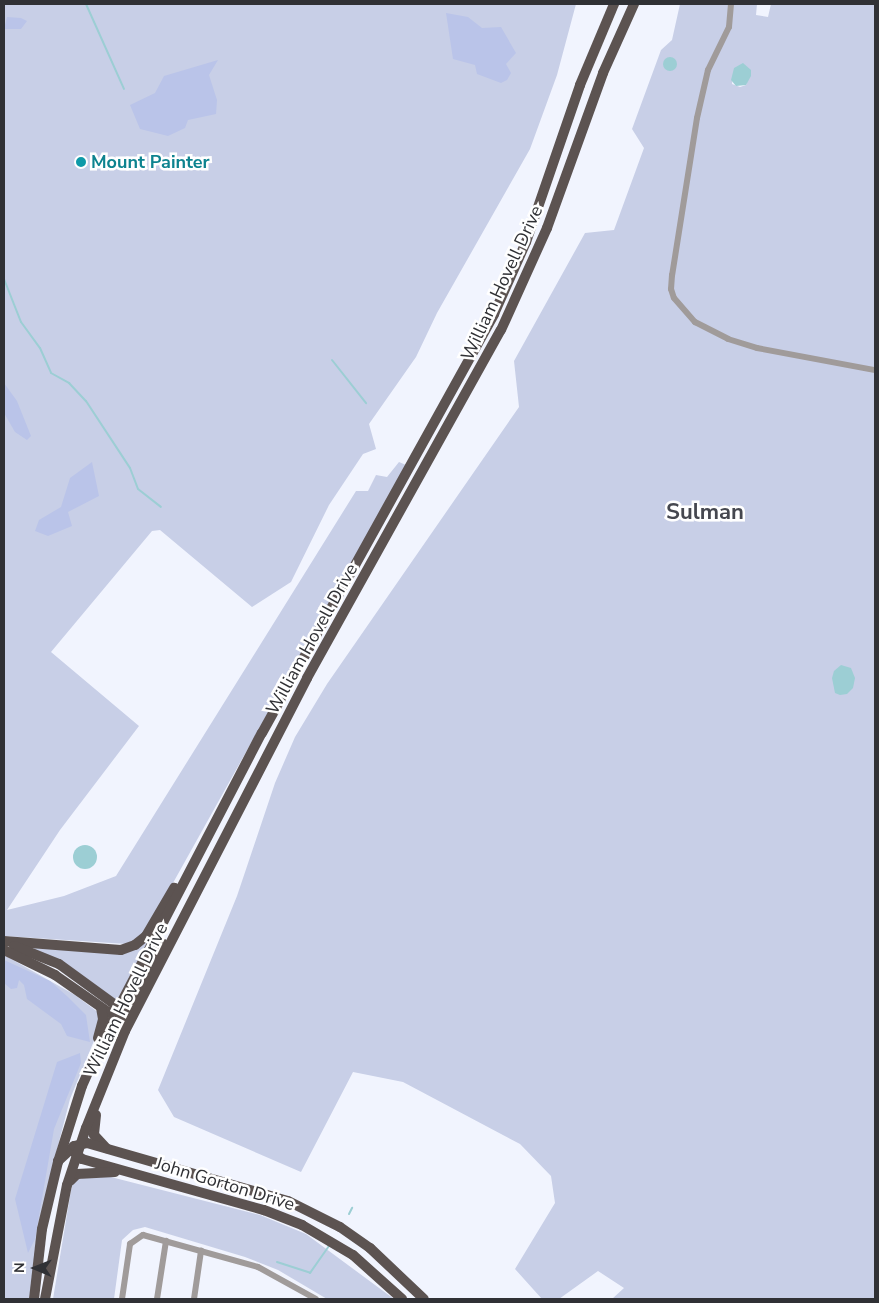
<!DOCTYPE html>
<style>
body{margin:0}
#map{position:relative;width:879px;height:1303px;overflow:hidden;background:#f1f4fe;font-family:"Nunito Sans",sans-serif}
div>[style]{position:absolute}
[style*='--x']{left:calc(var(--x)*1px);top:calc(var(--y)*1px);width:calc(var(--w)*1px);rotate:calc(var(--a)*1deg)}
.green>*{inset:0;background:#c8cfe7}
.forest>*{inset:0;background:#bac4e9}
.water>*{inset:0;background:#9cced4}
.round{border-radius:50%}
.stream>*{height:2px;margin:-1px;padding:0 1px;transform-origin:1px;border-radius:1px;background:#9cced4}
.street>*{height:6px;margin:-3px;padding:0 3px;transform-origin:3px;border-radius:3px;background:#a09b9a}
.primary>*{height:10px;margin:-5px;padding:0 5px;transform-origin:5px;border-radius:5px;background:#5c5351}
.dots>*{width:14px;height:14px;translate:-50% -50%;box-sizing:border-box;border:2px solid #fff;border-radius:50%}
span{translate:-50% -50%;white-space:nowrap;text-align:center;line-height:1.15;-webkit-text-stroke:5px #fff;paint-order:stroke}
.culture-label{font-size:18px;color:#0d838f;font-weight:700}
.left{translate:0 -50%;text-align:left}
.street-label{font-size:18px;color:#303135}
.district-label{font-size:22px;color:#45474f;font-weight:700}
.frame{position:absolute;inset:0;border:5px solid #303135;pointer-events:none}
.north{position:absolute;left:10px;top:1243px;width:50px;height:50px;-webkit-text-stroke:4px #fff;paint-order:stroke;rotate:271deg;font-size:14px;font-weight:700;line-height:20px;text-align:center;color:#303135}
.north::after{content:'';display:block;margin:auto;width:18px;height:22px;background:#303135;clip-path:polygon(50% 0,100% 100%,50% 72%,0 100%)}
</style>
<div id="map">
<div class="green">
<i style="clip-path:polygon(4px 4px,576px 4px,557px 75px,530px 149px,437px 313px,416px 357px,369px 424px,376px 449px,363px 454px,329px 505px,291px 582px,252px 607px,160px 530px,152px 531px,51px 652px,139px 726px,60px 830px,7px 910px,64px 896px,116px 876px,356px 491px,368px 491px,376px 475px,387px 477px,399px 462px,406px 465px,149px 926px,138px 938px,127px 944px,4px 936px)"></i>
<i style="clip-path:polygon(evenodd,680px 4px,757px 4px,756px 15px,768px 17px,771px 4px,875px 4px,875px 1299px,612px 1299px,624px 1288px,598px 1271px,559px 1299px,542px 1299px,515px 1269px,555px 1203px,551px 1176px,520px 1144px,403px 1082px,353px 1072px,301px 1172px,174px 1117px,158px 1090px,237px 896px,275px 783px,295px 737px,327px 684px,519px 407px,514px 361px,585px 233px,614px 230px,644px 148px,632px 129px,661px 50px,672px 40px,680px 4px,751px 70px,746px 85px,740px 87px,732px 84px,733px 76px,751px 70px)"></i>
<i style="clip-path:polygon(150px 939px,117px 1001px,33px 948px,106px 952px)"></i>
<i style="clip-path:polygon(4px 955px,75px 995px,99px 1013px,98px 1031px,70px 1099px,51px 1173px,31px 1299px,4px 1299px)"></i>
<i style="clip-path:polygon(103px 1175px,260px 1215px,306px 1234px,394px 1299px,327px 1299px,278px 1270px,245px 1257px,145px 1227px,133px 1230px,122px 1240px,114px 1299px,53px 1299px,72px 1184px,76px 1179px)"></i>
</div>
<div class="forest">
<i style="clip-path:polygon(446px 13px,468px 17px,482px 28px,501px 27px,516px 53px,506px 64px,511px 73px,507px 80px,501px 83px,477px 74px,475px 65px,453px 59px)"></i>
<i style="clip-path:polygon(7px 17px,21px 18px,27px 21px,21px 29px,4px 29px)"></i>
<i style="clip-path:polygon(218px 60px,209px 75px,217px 100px,216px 114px,188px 120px,185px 128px,168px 136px,140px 129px,130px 105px,155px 93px,164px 76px)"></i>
<i style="clip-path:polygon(4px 383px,17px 401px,31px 436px,27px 440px,15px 432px,4px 413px)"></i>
<i style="clip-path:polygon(92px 462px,99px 496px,68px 512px,72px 526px,48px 536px,35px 531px,39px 520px,61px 507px,70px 478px)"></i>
<i style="clip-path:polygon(4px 960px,50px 981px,68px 997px,86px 1015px,90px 1042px,67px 1036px,61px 1024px,27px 999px,24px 985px,19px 980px,17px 988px,11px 989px,4px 983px)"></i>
<i style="clip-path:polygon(80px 1053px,81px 1063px,54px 1129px,35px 1239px,28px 1253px,15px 1199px,57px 1062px)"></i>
</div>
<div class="water">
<i class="round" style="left:663px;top:57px;width:14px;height:14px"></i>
<i style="clip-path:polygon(743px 63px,751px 70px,751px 76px,746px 85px,736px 86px,731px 80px,734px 68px)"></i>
<i style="clip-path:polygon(841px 665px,851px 668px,855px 678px,853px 688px,847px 694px,840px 695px,835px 693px,832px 678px,834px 671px)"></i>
<i class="round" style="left:73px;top:845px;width:24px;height:24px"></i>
</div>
<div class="stream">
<i style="--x:86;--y:4;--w:93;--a:65.9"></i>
<i style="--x:4;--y:279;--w:46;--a:68.4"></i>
<i style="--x:21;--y:322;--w:32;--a:54"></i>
<i style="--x:40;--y:348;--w:27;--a:66"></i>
<i style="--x:51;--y:373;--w:21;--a:29"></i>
<i style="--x:69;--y:383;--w:25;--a:47"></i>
<i style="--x:86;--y:401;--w:80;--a:56.7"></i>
<i style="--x:130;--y:468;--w:22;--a:69"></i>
<i style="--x:138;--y:489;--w:29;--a:38"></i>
<i style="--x:332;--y:360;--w:55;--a:51.7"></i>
<i style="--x:349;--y:1214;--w:7;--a:-63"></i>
<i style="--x:277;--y:1262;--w:35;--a:18"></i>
<i style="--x:310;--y:1273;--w:33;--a:-55"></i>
<i style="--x:4;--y:1298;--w:1;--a:45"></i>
</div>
<div class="street">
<i style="--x:731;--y:4;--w:23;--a:95"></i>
<i style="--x:729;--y:27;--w:48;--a:116"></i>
<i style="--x:708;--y:70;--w:49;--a:102.9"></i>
<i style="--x:697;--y:118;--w:159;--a:99"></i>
<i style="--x:672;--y:275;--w:14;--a:94"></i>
<i style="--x:671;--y:289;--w:9;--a:72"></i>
<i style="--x:674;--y:298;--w:32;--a:49"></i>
<i style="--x:695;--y:322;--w:37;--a:27"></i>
<i style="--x:728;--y:339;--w:30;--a:17"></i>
<i style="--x:757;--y:348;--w:120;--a:10.6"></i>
<i style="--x:122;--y:1299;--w:56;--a:-81.7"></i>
<i style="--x:130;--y:1244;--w:16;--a:-35"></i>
<i style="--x:143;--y:1235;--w:119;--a:15.5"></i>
<i style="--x:258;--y:1267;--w:66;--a:28.9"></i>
<i style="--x:157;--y:1299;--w:59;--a:-81.2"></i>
<i style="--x:194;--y:1299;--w:49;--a:-81.7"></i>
</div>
<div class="primary">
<i style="--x:4;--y:941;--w:117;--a:4.4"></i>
<i style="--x:121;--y:950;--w:15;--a:-20"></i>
<i style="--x:135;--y:945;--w:14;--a:-39"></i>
<i style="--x:146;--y:936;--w:56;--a:-59.7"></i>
<i style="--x:14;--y:946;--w:48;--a:21.8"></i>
<i style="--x:59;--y:964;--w:68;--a:36"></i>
<i style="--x:114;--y:1004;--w:13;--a:51"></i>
<i style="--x:122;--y:1014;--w:17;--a:80"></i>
<i style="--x:4;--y:950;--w:57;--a:26.1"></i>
<i style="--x:55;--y:975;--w:65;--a:34.9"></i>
<i style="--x:108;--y:1012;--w:13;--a:9"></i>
<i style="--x:122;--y:1014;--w:9;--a:-41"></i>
<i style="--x:129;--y:1008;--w:73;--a:-62.4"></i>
<i style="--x:98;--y:1038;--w:20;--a:-75"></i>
<i style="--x:103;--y:1019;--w:11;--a:-100"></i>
<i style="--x:96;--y:1115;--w:20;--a:96"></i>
<i style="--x:94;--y:1135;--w:18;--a:47"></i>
<i style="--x:73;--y:1151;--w:12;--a:42"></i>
<i style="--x:82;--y:1159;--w:189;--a:15.7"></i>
<i style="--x:264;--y:1210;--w:41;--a:21.5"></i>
<i style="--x:302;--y:1225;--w:59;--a:30.5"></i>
<i style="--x:353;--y:1255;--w:66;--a:41.9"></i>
<i style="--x:58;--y:1161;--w:22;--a:-43"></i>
<i style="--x:74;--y:1146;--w:13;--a:-13"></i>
<i style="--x:87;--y:1143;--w:209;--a:16.1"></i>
<i style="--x:288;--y:1201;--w:58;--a:26.6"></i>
<i style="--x:340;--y:1227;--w:37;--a:35"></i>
<i style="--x:370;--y:1248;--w:74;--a:43.4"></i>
<i style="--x:70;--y:1181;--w:10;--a:-45"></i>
<i style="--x:77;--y:1174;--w:38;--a:-3"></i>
<i style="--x:34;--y:1299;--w:70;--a:-83.5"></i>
<i style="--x:42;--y:1229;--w:69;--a:-76.6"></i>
<i style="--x:58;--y:1162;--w:80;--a:-72.5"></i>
<i style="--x:82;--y:1086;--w:57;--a:-66.1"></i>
<i style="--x:105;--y:1034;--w:339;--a:-62.5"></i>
<i style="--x:262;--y:733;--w:479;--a:-61"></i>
<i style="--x:494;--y:314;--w:79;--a:-66"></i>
<i style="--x:526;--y:242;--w:166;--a:-71"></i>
<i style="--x:580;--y:85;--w:88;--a:-67.2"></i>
<i style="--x:45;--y:1299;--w:116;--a:-79.1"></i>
<i style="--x:67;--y:1185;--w:60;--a:-71.6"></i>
<i style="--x:86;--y:1128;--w:105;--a:-68.1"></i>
<i style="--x:125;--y:1031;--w:397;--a:-62.7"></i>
<i style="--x:307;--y:678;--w:398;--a:-60.9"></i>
<i style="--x:501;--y:330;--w:112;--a:-65.7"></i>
<i style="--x:547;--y:228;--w:165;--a:-70.1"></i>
<i style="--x:603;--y:73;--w:76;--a:-65.8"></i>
</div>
<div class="dots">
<i style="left:81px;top:162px;background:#0f9aa8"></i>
</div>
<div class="culture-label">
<span class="left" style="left:91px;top:162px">Mount Painter</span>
</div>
<div class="street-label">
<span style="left:502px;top:283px;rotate:-65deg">William Hovell Drive</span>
<span style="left:312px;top:639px;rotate:-61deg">William Hovell Drive</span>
<span style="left:126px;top:1000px;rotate:-64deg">William Hovell Drive</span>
<span style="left:225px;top:1184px;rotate:17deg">John Gorton Drive</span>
</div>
<div class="district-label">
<span style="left:705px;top:513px">Sulman</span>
</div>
<div class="frame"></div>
<div class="north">N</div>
</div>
